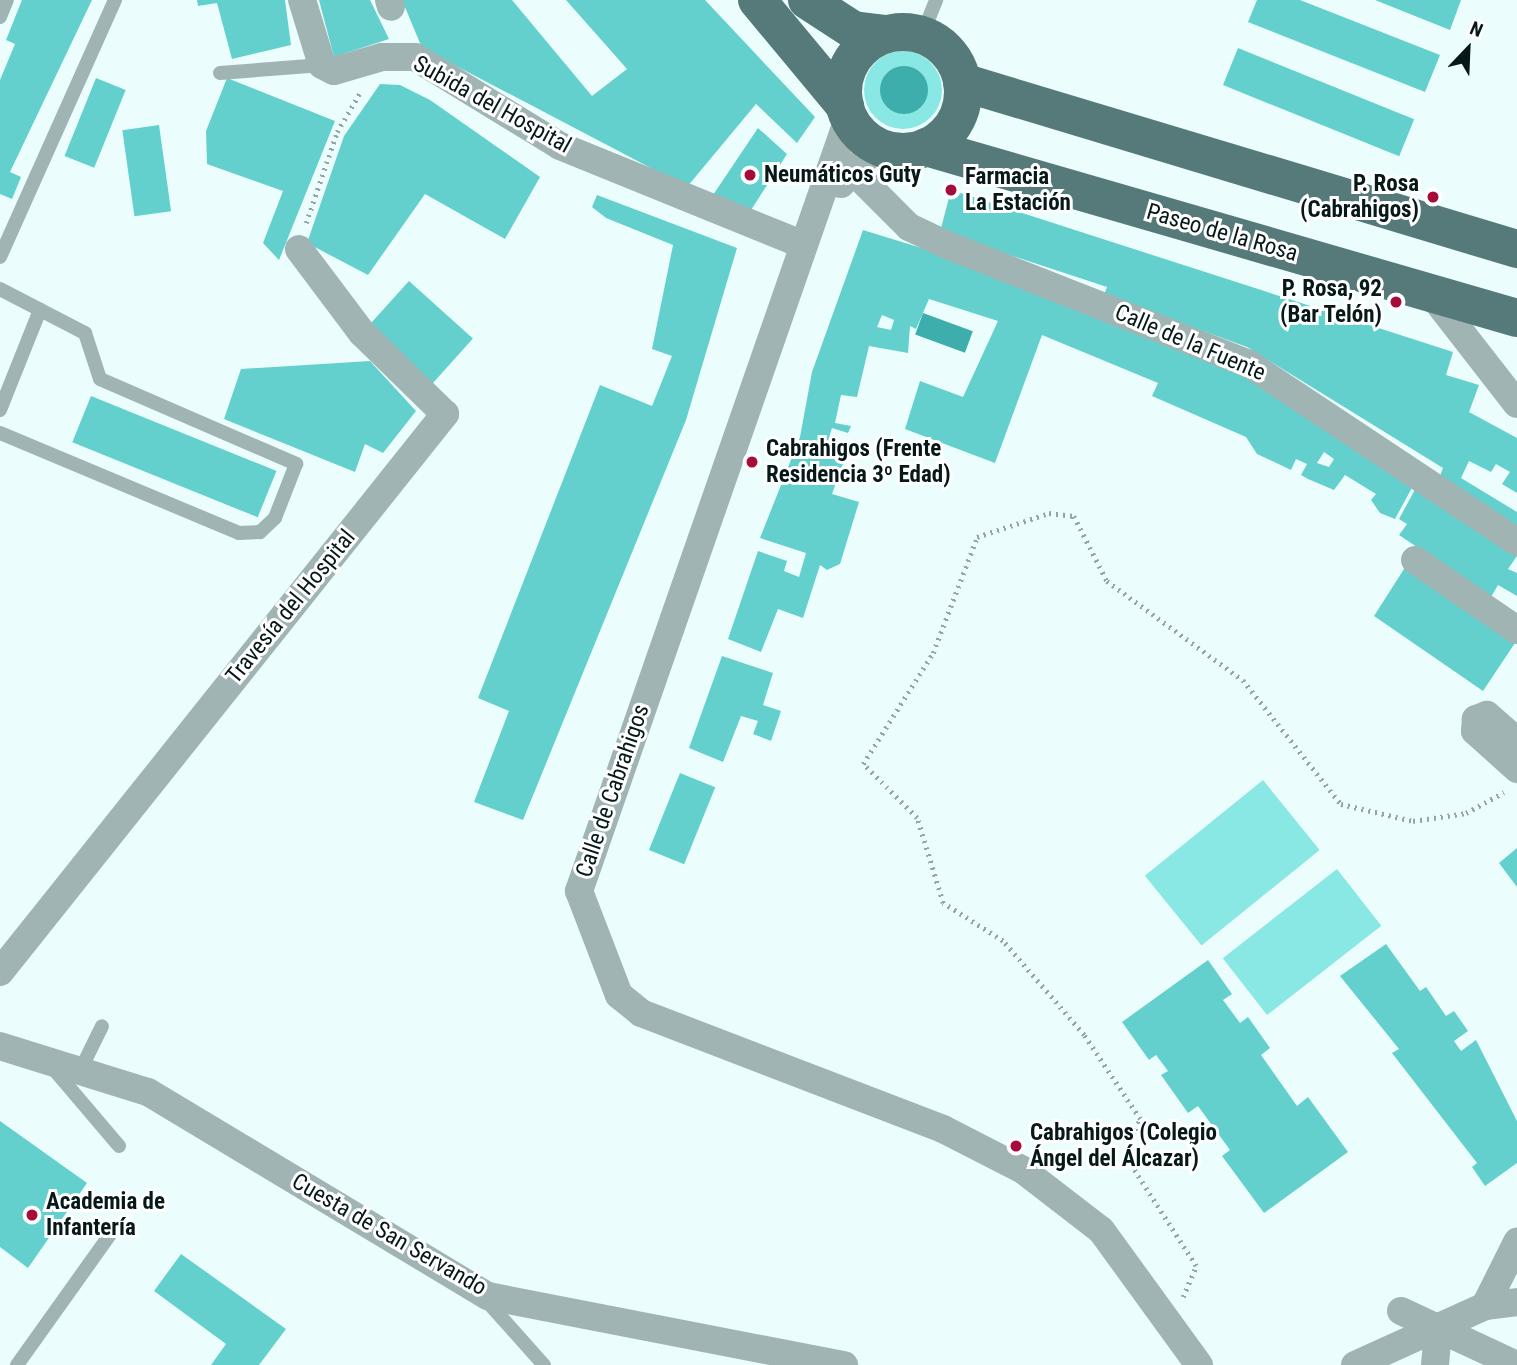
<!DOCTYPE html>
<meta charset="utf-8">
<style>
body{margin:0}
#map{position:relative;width:1517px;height:1365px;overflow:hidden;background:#ebfefd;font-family:"Roboto Condensed",sans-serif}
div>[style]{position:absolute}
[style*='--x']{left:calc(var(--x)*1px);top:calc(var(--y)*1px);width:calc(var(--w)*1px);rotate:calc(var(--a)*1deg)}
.green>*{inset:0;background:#89e7e4;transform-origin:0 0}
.round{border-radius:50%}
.water>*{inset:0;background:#3daeac;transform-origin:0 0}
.building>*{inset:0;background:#64d0ce;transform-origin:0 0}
.path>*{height:4.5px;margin-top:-2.25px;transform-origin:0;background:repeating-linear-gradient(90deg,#93a5a4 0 2px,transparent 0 7px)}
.lane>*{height:14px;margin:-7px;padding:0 7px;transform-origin:7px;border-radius:7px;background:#a0b4b3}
.street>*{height:28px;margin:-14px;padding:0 14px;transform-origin:14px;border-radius:14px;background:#a0b4b3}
.primary>*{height:38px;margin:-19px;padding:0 19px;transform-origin:19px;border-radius:19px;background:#567a79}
.primary>.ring{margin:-19px;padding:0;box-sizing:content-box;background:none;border:38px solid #567a79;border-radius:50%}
.dots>*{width:19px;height:19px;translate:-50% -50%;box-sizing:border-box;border:4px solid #fff;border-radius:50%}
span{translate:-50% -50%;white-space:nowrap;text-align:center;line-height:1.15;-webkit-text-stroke:6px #fff;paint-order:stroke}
.street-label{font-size:23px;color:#061817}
.poi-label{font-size:23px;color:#061817;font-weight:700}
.left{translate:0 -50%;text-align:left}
.right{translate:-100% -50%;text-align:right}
.north{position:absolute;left:1433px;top:14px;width:70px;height:70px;-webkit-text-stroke:5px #fff;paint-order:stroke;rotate:23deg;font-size:19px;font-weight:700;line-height:28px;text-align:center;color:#061817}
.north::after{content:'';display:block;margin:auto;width:24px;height:32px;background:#061817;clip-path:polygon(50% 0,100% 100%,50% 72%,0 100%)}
</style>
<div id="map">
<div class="green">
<i class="round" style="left:864px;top:51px;width:78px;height:78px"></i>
<i style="left:1263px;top:780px;width:90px;height:152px;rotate:51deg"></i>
<i style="left:1337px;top:869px;width:72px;height:145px;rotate:52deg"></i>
</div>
<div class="water">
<i class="round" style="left:880px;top:66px;width:48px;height:48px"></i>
<i style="left:923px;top:313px;width:53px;height:23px;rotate:20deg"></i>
</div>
<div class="building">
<i style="clip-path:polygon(22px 0,92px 0,10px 172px,21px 177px,12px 199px,0 194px,0 80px,15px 44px,6px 40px)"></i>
<i style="clip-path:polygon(197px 0,285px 0,291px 45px,232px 59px,217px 3px,198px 6px)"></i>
<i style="clip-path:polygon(319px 0,370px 0,389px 39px,334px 57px)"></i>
<i style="clip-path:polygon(402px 0,512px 0,592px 96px,627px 69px,566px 0,705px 0,815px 117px,797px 143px,756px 104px,687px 187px,422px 48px)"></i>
<i style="clip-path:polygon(1257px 0,1300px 0,1440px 55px,1425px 92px,1248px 22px)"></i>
<i style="clip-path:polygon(1375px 0,1461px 0,1450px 30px)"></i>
<i style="left:1238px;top:48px;width:190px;height:40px;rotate:22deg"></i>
<i style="left:96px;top:78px;width:32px;height:84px;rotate:22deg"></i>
<i style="clip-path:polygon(227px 78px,335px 121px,279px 260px,263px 243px,283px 191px,207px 164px,206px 131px)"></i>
<i style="clip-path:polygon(380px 84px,400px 85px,430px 100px,540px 177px,505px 239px,425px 194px,368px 275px,307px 243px,344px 136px)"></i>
<i style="left:159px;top:125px;width:87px;height:37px;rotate:82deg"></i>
<i style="clip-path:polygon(758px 128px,787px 154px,751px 210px,713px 195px)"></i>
<i style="clip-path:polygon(951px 190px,1453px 352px,1446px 375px,1479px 385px,1469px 412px,1517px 438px,1517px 493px,1502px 484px,1510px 472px,1496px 464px,1491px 472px,1469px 461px,1461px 478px,1517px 512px,1517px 532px,1438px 481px,1443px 468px,1247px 347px,1104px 295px,1107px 287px,940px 232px)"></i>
<i style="clip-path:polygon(597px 195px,737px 248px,686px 420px,523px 820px,474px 802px,509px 711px,478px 698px,600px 385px,652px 406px,672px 356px,652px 349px,673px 245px,606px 218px,592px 207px)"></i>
<i style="clip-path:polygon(evenodd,863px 230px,944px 255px,1269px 385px,1414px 484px,1395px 519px,1380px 513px,1371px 500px,1376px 494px,1345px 475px,1334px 490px,1308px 479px,1301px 475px,1307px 464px,1296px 459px,1291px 470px,1257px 454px,1246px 437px,1152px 396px,1158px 383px,1042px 335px,995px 463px,905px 429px,920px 381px,963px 397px,998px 321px,929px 299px,916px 329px,910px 326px,908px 353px,869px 346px,857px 397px,841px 395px,835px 423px,851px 426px,848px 433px,832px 428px,827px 444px,848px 450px,832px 494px,859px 502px,840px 564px,827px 570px,820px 565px,803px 618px,778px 609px,761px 652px,728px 639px,758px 551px,787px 561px,784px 571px,799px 577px,806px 553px,760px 538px,800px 437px,812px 372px,863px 230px,882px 315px,894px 320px,891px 330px,877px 327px,882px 315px,863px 230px,1324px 452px,1334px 459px,1329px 467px,1317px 463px,1324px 452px)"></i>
<i style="left:409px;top:281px;width:86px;height:61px;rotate:42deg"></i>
<i style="clip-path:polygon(370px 361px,416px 411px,383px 453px,365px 444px,355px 472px,224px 419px,241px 369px)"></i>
<i style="left:91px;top:396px;width:200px;height:50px;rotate:22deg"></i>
<i style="clip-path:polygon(1418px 484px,1517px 556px,1508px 569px,1517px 573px,1517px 596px,1498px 585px,1491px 597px,1399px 535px,1407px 524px,1399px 519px)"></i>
<i style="clip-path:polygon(1415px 568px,1517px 640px,1483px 691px,1374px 616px,1404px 569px)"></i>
<i style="clip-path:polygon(722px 656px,773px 673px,763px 705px,781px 711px,771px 741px,753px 734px,758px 721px,741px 716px,723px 762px,689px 748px)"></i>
<i style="left:680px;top:773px;width:38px;height:83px;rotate:22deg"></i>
<i style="clip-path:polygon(1517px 848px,1517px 887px,1499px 863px)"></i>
<i style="clip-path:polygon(1386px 944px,1420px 991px,1426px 987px,1446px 1016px,1454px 1011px,1468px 1031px,1454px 1041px,1461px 1051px,1476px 1040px,1517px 1121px,1517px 1163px,1485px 1186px,1472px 1167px,1477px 1163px,1392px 1053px,1399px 1049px,1340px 976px)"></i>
<i style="clip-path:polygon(1208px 960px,1232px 994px,1223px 1000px,1240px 1023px,1248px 1017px,1270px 1048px,1261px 1055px,1297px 1106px,1308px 1097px,1348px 1152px,1264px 1213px,1222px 1156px,1230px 1150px,1198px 1106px,1188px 1113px,1161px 1075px,1168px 1071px,1156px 1055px,1149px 1060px,1122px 1022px)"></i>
<i style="clip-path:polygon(0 1121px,87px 1183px,28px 1268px,0 1247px)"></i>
<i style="clip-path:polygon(181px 1254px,286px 1329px,259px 1365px,211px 1365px,226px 1344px,154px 1291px)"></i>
</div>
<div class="path">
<i style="--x:306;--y:223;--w:96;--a:-71.2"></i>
<i style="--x:337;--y:132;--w:45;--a:-59.5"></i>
<i style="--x:1183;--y:1297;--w:34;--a:-67"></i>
<i style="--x:1196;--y:1266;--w:131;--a:-122.8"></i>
<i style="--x:1125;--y:1156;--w:40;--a:-68"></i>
<i style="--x:1140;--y:1119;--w:101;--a:-123.7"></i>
<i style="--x:1084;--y:1035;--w:124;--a:-130.8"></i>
<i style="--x:1003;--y:941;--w:71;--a:-147.7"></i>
<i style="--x:943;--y:903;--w:89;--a:-107"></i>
<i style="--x:917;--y:818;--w:76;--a:-135"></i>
<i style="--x:863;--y:764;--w:131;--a:-57.8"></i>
<i style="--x:933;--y:653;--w:124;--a:-69.2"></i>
<i style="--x:977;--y:537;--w:76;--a:-18.4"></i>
<i style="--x:1049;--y:513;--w:25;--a:7"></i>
<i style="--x:1074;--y:516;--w:73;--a:63.1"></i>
<i style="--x:1107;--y:581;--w:168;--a:36.1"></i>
<i style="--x:1243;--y:680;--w:158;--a:51.7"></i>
<i style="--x:1341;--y:804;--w:74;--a:13.3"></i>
<i style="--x:1413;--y:821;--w:54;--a:-8.6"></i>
<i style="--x:1466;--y:813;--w:43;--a:-28.9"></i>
</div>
<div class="lane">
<i style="--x:0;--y:17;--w:18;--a:-68"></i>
<i style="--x:922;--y:35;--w:38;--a:-68"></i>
<i style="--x:220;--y:73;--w:102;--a:-4.5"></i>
<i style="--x:0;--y:257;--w:282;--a:-65.9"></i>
<i style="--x:0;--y:289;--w:96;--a:27.4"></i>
<i style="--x:85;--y:333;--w:48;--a:71.9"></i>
<i style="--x:100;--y:379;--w:214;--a:23.4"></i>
<i style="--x:296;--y:464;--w:58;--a:111.3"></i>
<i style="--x:275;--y:518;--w:21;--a:137"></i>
<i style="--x:260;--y:532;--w:21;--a:177"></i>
<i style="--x:239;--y:533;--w:259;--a:-157.3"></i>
<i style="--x:0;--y:410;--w:108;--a:-68.2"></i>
<i style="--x:51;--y:1066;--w:105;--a:49.6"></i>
<i style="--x:79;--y:1073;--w:52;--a:-63.9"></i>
<i style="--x:484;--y:1298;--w:90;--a:48.2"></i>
<i style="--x:17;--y:1365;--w:163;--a:-54.5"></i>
</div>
<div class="street">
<i style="--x:302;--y:0;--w:68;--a:72.9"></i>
<i style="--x:322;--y:65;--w:13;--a:27"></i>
<i style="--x:334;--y:71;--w:50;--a:-16.3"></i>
<i style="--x:382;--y:57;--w:33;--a:0"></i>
<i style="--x:415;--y:57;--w:170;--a:31.5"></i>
<i style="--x:560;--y:146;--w:260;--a:22.1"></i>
<i style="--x:389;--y:0;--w:7;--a:74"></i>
<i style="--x:849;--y:116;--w:821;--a:109.21"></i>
<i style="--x:579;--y:891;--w:111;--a:69"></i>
<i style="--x:619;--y:995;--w:28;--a:39"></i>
<i style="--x:641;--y:1013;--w:324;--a:21"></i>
<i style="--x:943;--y:1129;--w:90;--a:27.1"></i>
<i style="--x:1023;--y:1170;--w:98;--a:37.6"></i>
<i style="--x:1101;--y:1230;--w:167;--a:54"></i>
<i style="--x:853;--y:171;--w:79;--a:45"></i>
<i style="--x:909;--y:227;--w:42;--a:25.3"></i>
<i style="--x:947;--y:245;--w:325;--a:21.5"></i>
<i style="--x:1249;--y:364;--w:322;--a:33.6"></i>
<i style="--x:841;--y:184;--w:52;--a:-46.5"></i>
<i style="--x:1432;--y:295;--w:138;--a:52.1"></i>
<i style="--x:1415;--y:560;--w:124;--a:34.5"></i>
<i style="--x:1517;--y:741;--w:40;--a:-139"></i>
<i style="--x:1487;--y:715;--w:12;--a:160"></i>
<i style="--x:1476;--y:719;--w:12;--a:95"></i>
<i style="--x:1475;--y:731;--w:57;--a:42.1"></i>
<i style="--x:0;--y:972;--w:714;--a:-51.43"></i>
<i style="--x:445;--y:414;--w:116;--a:-135.7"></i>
<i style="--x:362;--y:333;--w:105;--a:-126.9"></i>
<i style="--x:0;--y:1046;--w:155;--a:17.3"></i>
<i style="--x:148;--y:1092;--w:397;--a:31"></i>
<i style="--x:488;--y:1296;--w:363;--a:11"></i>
<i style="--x:1485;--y:1306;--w:72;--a:-63.4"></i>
<i style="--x:1401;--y:1311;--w:128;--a:25"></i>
<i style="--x:1355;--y:1365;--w:143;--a:-24.4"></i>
<i style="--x:1485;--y:1306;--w:32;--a:-7"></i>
<i style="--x:1435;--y:1365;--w:35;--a:-85"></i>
</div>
<div class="primary">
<i style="--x:757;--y:0;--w:138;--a:50.3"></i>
<i style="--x:807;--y:0;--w:55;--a:33.1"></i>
<i style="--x:853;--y:30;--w:31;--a:7"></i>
<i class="ring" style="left:843px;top:32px;width:82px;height:82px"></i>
<i style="--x:962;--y:82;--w:580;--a:16.75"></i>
<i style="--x:926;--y:147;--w:615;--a:16.14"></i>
</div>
<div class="dots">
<i style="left:750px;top:175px;background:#a60c3b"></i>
<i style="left:951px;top:190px;background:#a60c3b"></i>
<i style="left:1433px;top:197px;background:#a60c3b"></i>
<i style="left:1396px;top:302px;background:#a60c3b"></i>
<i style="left:752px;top:462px;background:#a60c3b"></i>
<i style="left:1016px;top:1146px;background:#a60c3b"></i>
<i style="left:32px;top:1215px;background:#a60c3b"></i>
</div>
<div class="street-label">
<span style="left:492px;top:105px;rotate:29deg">Subida del Hospital</span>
<span style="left:1222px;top:233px;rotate:16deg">Paseo de la Rosa</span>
<span style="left:1190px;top:343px;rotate:23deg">Calle de la Fuente</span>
<span style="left:291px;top:607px;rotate:-51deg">Travesía del Hospital</span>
<span style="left:613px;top:791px;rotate:-71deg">Calle de Cabrahigos</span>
<span style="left:389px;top:1235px;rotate:30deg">Cuesta de San Servando</span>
</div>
<div class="poi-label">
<span class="left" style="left:764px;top:175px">Neumáticos Guty</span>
<span class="left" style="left:965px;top:190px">Farmacia<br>La Estación</span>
<span class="right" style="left:1419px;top:197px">P. Rosa<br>(Cabrahigos)</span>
<span class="right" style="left:1382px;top:302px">P. Rosa, 92<br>(Bar Telón)</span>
<span class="left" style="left:766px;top:462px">Cabrahigos (Frente<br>Residencia 3º Edad)</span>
<span class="left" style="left:1030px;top:1146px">Cabrahigos (Colegio<br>Ángel del Álcazar)</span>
<span class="left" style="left:46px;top:1215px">Academia de<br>Infantería</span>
</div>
<div class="north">N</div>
</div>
